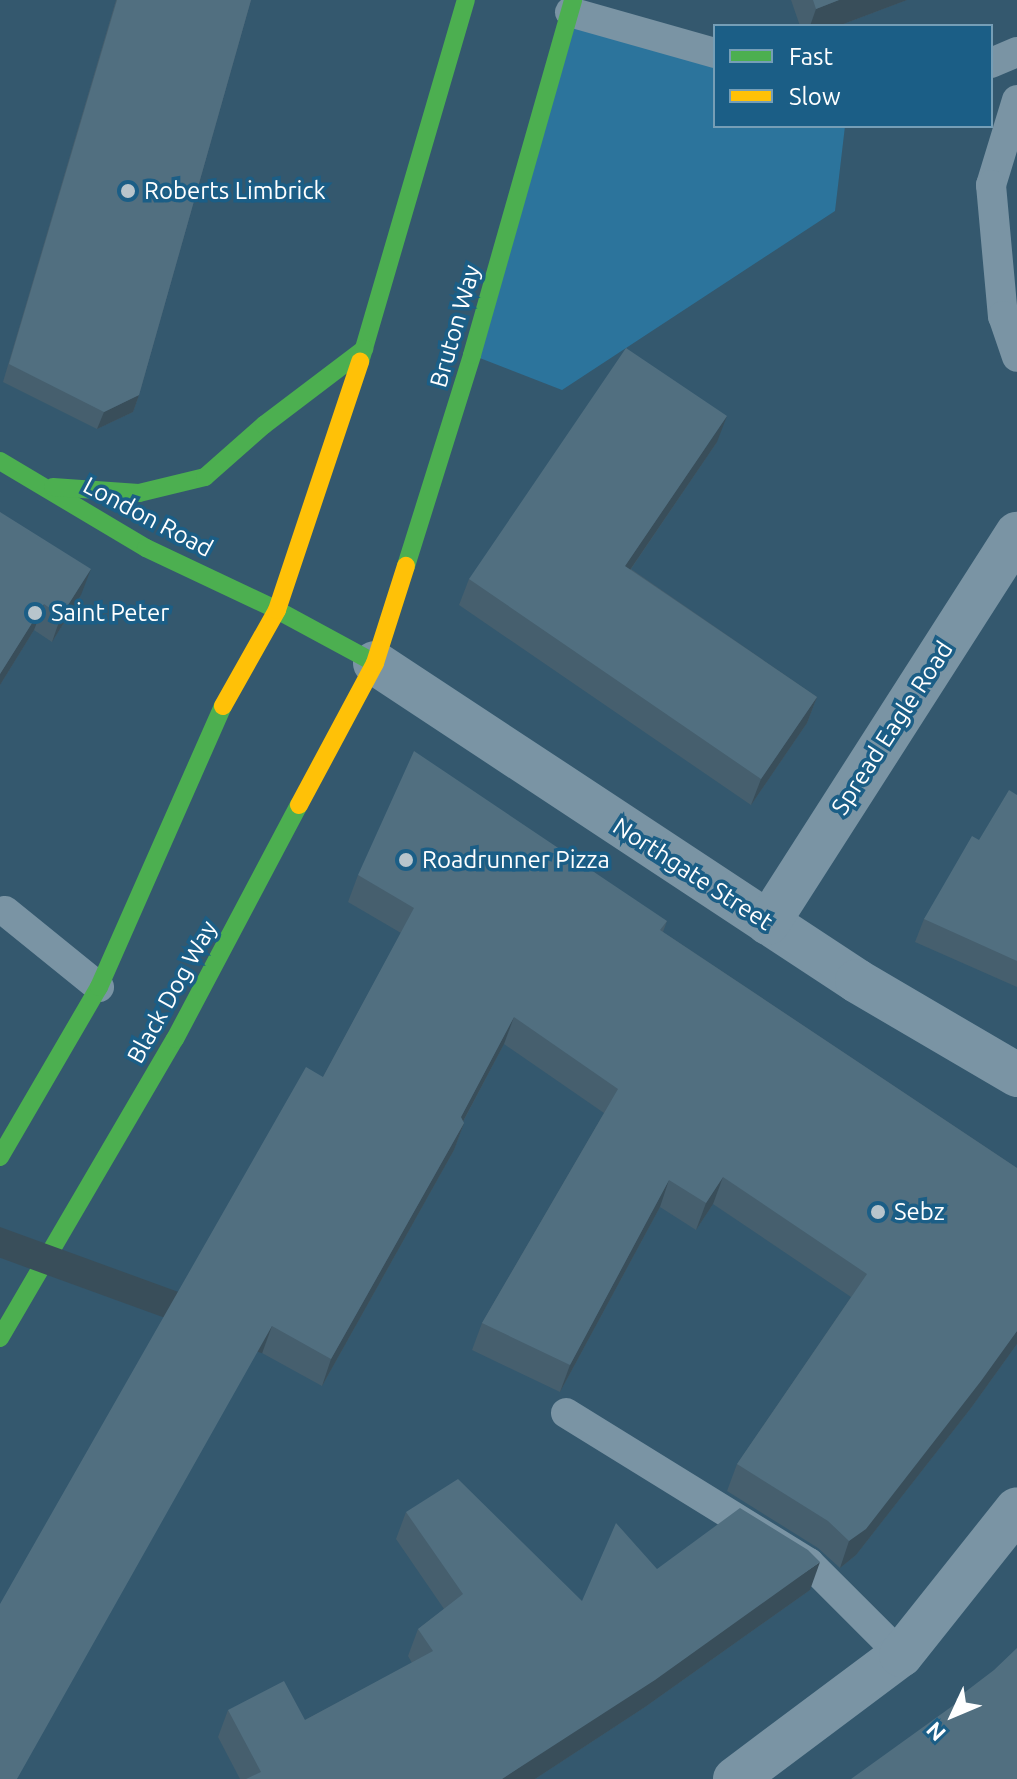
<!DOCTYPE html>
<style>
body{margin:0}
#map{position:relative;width:1017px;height:1779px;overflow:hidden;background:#34586e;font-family:Ubuntu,sans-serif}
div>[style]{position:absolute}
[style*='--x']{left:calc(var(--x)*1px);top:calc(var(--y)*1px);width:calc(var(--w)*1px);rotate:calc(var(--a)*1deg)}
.green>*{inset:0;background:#2c749c}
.lane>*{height:30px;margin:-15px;padding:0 15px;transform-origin:15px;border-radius:15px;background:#7a94a4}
.street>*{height:44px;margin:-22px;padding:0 22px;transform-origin:22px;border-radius:22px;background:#7a94a4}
.fast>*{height:18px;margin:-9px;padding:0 9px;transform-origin:9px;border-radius:9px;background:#4caf50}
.slow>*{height:18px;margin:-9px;padding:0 9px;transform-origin:9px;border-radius:9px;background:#ffc107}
.wall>*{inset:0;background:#465f6e}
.shaded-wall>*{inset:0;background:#394e5a;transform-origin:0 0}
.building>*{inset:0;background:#516f80}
.dots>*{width:22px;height:22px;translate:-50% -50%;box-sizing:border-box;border:4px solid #1b5e86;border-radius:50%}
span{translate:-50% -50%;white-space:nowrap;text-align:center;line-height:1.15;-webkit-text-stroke:7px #1b5e86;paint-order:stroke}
.poi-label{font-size:24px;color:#fff}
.left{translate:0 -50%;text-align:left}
.street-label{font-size:24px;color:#fff}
.legend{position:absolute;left:713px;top:24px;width:280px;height:104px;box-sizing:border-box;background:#1b5e86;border:2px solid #769eb6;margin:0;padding:10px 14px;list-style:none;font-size:24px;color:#fff}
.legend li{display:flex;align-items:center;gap:16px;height:40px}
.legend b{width:40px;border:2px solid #769eb6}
.north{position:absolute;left:913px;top:1675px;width:80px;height:80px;-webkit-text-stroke:6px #1b5e86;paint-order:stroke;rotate:226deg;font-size:22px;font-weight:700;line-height:32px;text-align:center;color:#fff}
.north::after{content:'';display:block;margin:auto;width:28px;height:36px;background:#fff;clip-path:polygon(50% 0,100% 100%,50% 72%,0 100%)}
</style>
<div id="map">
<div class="green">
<i style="clip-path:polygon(570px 12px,715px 53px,715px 126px,845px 126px,835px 211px,562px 390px,472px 355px)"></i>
</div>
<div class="lane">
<i style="--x:570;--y:12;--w:151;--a:15.8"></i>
<i style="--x:991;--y:63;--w:28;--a:-23"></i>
<i style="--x:1017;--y:100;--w:89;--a:107"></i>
<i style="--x:991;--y:185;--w:132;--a:84.8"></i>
<i style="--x:1003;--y:316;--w:43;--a:71.1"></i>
<i style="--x:5;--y:911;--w:121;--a:39"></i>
<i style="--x:566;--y:1413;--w:286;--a:31.7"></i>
<i style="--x:809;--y:1563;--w:130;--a:45"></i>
</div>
<div class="street">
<i style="--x:375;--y:663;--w:577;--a:33.41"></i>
<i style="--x:857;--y:981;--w:186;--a:30.4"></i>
<i style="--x:768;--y:923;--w:462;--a:-57.4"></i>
<i style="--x:735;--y:1779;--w:207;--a:-36.8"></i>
<i style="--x:901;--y:1655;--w:186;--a:-51.5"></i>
</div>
<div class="fast">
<i style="--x:360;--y:362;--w:377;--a:-73.7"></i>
<i style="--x:0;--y:461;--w:170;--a:30.8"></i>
<i style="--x:146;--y:548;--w:145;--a:25.3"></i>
<i style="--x:277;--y:610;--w:111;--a:28.4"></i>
<i style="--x:53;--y:487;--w:86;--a:4"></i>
<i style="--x:139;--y:493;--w:68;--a:-13.6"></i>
<i style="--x:205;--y:477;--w:79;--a:-41.4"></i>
<i style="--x:264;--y:425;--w:126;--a:-37.2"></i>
<i style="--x:406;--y:566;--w:221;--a:-72.6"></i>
<i style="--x:472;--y:355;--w:369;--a:-74.1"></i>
<i style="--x:0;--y:1157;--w:197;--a:-59.8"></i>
<i style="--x:99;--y:987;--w:307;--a:-66.2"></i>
<i style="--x:0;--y:1338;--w:346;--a:-59.7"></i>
<i style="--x:175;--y:1039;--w:265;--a:-62.1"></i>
</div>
<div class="slow">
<i style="--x:223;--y:706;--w:110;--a:-60.6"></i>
<i style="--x:277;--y:610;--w:262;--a:-71.5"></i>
<i style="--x:299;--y:805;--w:161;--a:-61.8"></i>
<i style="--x:375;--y:663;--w:102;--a:-72.3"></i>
</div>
<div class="wall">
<i style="clip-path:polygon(116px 0,251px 0,139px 395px,133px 412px,97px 429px,3px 382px)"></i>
<i style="clip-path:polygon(791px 0,907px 0,838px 26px,800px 26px)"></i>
<i style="clip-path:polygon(717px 442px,631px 569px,817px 697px,807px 723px,751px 805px,459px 605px,469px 579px)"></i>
<i style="clip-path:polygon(0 512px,81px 595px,52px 642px,34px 630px,0 685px)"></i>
<i style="clip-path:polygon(1017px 795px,1017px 987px,915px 942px,924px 919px,979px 840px)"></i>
<i style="clip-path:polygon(358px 875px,667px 921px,663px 932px,1017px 1168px,1017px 1344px,971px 1408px,856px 1555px,840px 1568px,818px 1548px,727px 1491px,737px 1464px,851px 1297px,713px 1204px,696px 1230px,660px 1207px,560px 1392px,472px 1350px,482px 1323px,604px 1113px,504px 1044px,463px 1122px,464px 1123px,454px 1150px,322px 1386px,262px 1353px,323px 1077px,401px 933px,348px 902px)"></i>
<i style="clip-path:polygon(406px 1512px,582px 1601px,657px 1569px,810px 1590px,645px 1707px,535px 1779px,240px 1779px,218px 1737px,228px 1710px,305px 1720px,412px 1663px,408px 1656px,418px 1629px,444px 1609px,396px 1539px)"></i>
</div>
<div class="shaded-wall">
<i style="clip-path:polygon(839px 0,907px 0,838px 26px,810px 26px,816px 9px)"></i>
<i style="clip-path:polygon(139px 395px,133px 412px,97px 429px,104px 412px)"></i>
<i style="clip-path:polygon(727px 416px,717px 442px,615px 592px,625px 566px)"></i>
<i style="clip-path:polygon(91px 569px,81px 595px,52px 642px,61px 616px)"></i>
<i style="clip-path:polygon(44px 604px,34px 630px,0 685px,0 674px)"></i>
<i style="clip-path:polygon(817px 697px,807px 723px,751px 805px,761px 779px)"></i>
<i style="clip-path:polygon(514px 1017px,504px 1044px,451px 1144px,461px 1117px)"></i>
<i style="clip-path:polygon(464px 1123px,454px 1150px,322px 1386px,331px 1359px)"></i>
<i style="clip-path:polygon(723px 1177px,713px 1204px,696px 1230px,706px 1203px)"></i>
<i style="clip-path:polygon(669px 1180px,660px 1207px,560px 1392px,570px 1365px)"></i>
<i style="left:272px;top:1326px;width:29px;height:520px;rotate:110deg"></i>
<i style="clip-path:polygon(1017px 1331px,1017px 1344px,971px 1408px,856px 1555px,840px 1568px,849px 1541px)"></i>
<i style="clip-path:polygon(820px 1562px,810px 1590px,645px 1707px,535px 1779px,502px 1779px)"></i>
</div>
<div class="building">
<i style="clip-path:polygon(117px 0,251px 0,139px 395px,104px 412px,9px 364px)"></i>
<i style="clip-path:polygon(813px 0,839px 0,816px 9px)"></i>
<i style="clip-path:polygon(626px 348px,727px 416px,625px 566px,817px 697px,761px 779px,469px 579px)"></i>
<i style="clip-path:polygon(0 512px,91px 569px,61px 616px,44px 604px,0 674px)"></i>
<i style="clip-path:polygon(414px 751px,667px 921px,660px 930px,1017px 1168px,1017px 1331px,981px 1381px,866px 1529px,849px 1541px,828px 1521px,737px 1464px,867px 1274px,723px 1177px,706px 1203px,669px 1180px,570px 1365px,482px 1323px,618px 1089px,514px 1017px,461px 1117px,464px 1123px,331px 1359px,272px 1326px,17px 1779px,0 1779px,0 1604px,306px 1067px,323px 1077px,414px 908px,358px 875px)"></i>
<i style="clip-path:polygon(1009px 790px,1017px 795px,1017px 961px,924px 919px,972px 836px,979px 840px)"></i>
<i style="clip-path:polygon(458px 1479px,582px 1601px,616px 1523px,657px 1569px,740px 1508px,808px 1550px,820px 1562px,655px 1680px,502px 1779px,246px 1779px,261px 1772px,228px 1710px,284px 1681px,305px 1720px,433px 1651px,418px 1629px,463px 1594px,406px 1512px)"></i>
<i style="clip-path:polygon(1017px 1648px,1017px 1779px,851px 1779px,958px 1702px,956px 1699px,994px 1670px)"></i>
</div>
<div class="dots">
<i style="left:128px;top:191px;background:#b8c5cc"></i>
<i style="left:35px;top:613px;background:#b8c5cc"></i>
<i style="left:406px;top:860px;background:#b8c5cc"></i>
<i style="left:878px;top:1212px;background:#b8c5cc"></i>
</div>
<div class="poi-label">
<span class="left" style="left:144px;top:191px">Roberts Limbrick</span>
<span class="left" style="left:51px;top:613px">Saint Peter</span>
<span class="left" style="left:422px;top:860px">Roadrunner Pizza</span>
<span class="left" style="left:894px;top:1212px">Sebz</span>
</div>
<div class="street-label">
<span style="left:455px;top:326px;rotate:-74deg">Bruton Way</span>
<span style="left:148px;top:517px;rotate:28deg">London Road</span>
<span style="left:892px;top:728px;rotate:-57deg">Spread Eagle Road</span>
<span style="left:693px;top:874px;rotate:33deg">Northgate Street</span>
<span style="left:172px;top:992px;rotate:-61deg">Black Dog Way</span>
</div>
<ul class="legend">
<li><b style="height:10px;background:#4caf50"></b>Fast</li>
<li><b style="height:10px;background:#ffc107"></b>Slow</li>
</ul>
<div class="north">N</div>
</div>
